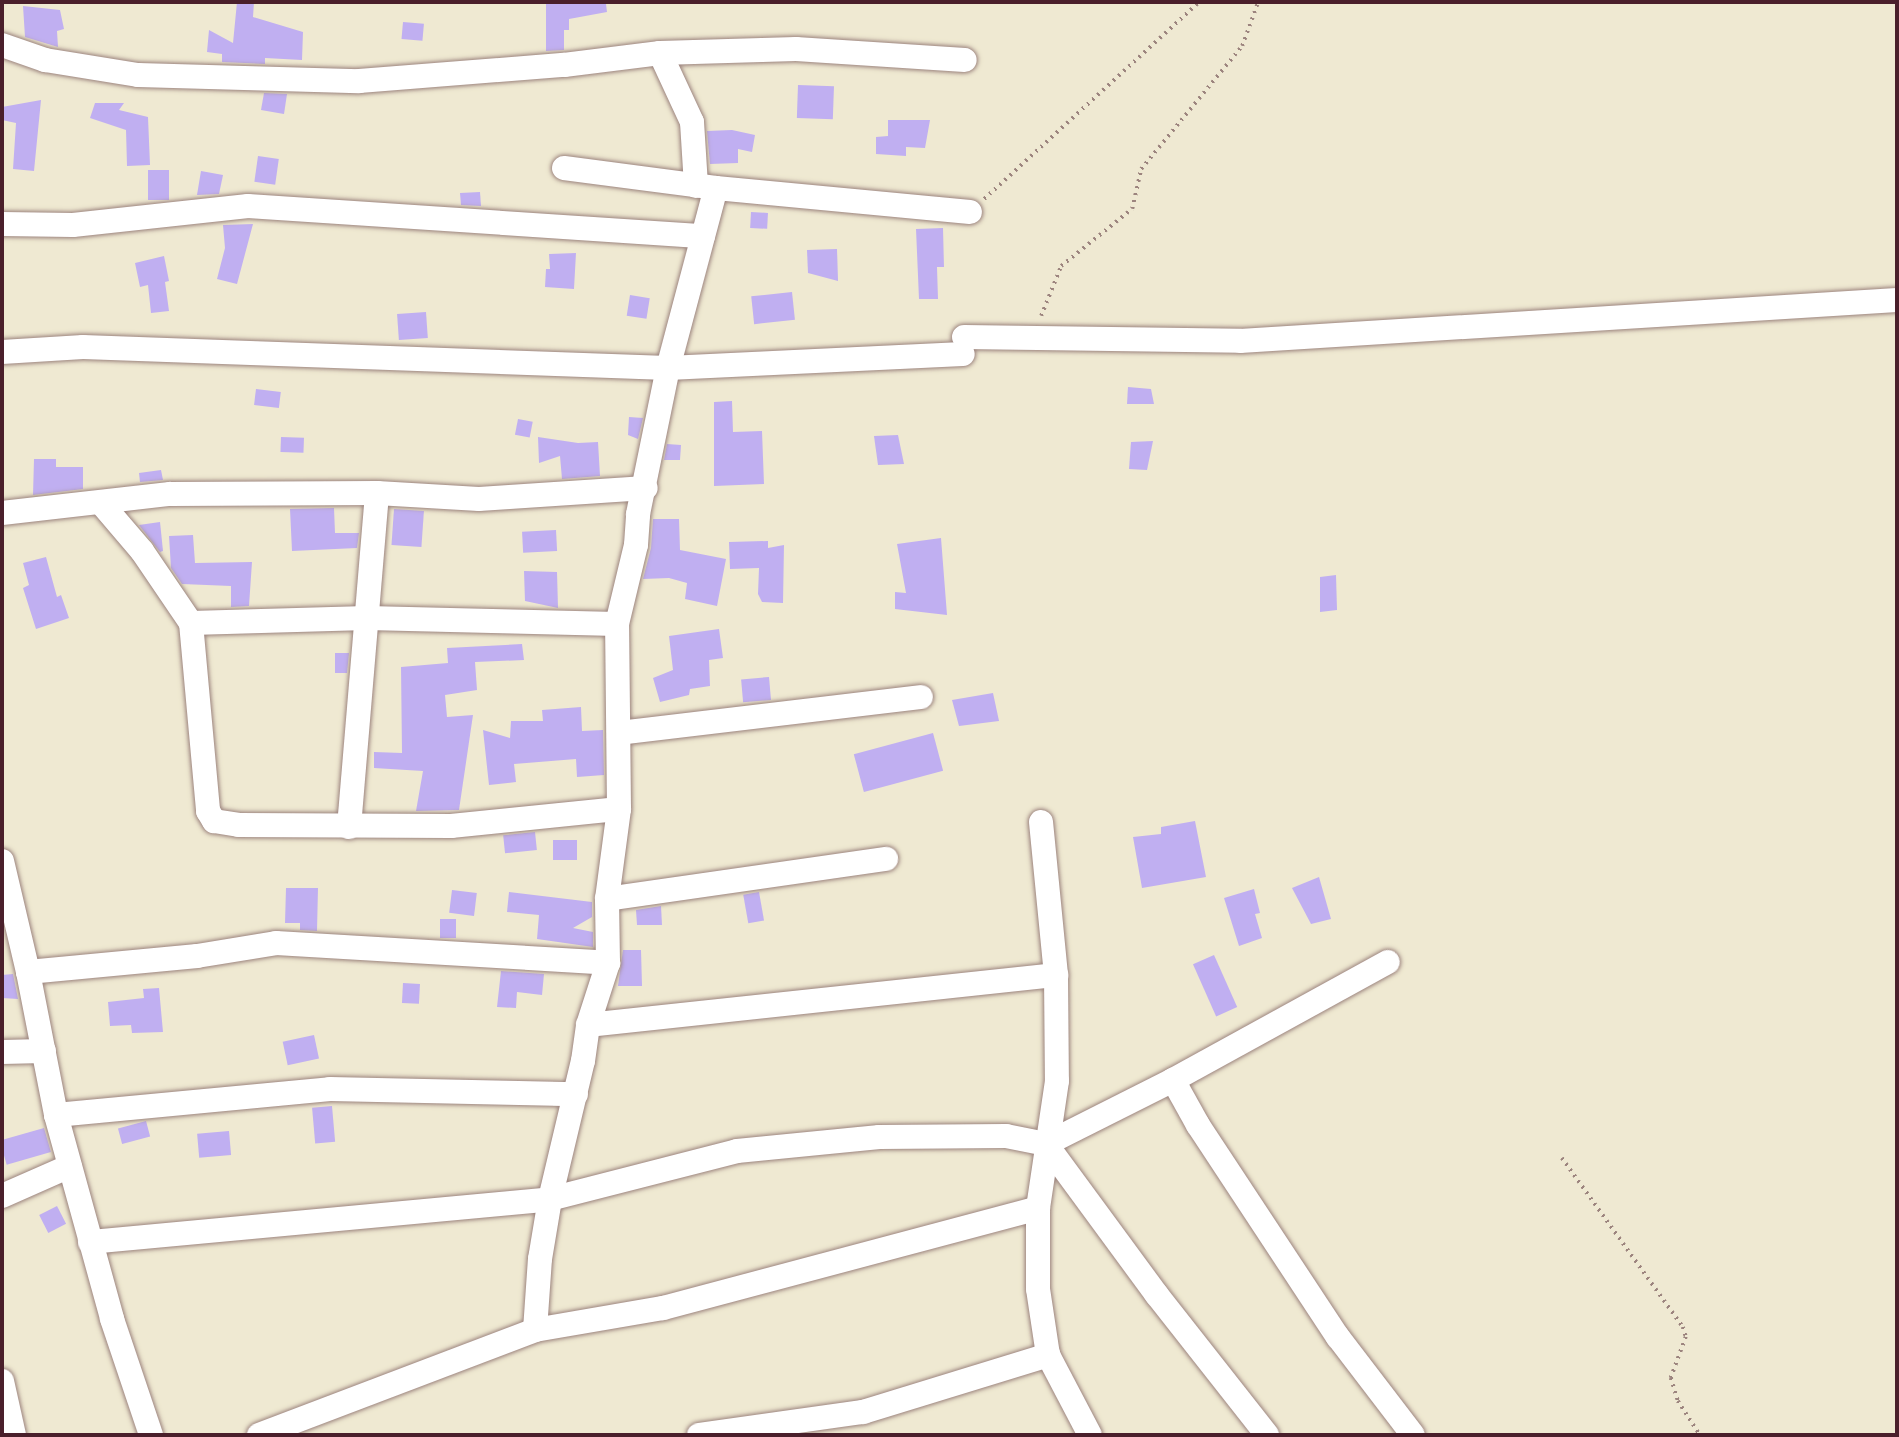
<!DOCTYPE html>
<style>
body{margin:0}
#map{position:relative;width:1899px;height:1437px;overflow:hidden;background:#efe9d2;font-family:"Gochi Hand",sans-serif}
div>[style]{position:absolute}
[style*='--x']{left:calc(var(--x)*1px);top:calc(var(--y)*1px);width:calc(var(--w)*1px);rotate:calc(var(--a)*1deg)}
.building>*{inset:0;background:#c0aff1;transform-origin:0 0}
.path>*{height:3.5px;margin-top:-1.75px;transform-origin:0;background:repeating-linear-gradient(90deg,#9c847e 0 2px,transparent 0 7px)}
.roads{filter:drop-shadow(0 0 2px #9c847e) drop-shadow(0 0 2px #9c847e)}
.minor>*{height:24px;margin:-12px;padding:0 12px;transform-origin:12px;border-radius:12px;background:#fff}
span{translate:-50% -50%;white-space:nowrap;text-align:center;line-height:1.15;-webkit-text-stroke:5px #f7f3e8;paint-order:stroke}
.frame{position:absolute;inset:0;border:4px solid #4a1f2b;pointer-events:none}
</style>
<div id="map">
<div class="building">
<i style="clip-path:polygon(237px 2px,254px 2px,253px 17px,303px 32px,302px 60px,265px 58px,265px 64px,222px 62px,222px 54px,207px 52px,209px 30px,233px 43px)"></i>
<i style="clip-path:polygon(546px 4px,606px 4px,607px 12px,569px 19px,569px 30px,564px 30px,564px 50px,546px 51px)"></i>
<i style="clip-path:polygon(23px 6px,60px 10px,64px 29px,57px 31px,58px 47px,25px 37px)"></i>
<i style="left:403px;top:22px;width:21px;height:17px;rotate:5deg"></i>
<i style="left:798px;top:85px;width:36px;height:33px;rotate:2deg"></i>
<i style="clip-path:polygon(264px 93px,287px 94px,284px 114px,261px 110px)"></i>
<i style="clip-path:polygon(41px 100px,34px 171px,13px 169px,16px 123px,2px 120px,2px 107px)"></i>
<i style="clip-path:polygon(95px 103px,124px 103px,119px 110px,148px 117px,150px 165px,127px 166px,126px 130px,90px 118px)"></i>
<i style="clip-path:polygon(888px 120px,930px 120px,925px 148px,906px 147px,906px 156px,876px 154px,876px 137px,888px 136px)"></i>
<i style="clip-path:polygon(732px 130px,755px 135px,752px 152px,738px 149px,738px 163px,710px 164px,707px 131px)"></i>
<i style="left:258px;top:156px;width:21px;height:26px;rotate:8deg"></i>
<i style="left:148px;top:170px;width:21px;height:30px"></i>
<i style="clip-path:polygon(201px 171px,223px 175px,219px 194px,197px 195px)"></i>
<i style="clip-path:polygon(480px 192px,481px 206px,461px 205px,460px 193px)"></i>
<i style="left:751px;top:212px;width:17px;height:16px;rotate:3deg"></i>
<i style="clip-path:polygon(253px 224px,237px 284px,217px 279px,225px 248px,223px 225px)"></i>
<i style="clip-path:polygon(943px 228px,944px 267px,937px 267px,938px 299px,919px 299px,916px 229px)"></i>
<i style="clip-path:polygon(837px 249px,838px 281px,808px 273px,807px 250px)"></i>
<i style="clip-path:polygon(576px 253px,574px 289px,545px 287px,546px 269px,550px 269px,549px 254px)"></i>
<i style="clip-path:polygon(164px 256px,169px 281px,165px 282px,169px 311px,151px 313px,148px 285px,140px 287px,135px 263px)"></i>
<i style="left:792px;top:292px;width:28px;height:41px;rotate:84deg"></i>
<i style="left:630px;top:295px;width:20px;height:21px;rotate:9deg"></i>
<i style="left:426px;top:312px;width:26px;height:29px;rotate:86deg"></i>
<i style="clip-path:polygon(1128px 387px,1151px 389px,1154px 404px,1127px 404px)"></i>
<i style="left:256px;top:389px;width:25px;height:16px;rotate:7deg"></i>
<i style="clip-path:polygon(732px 401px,733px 432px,762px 431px,764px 484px,714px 486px,714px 402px)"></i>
<i style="clip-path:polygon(629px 417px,643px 418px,638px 439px,628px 435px)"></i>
<i style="left:518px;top:419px;width:15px;height:16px;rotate:11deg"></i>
<i style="clip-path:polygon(898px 435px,904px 464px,878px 465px,874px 436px)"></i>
<i style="left:281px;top:437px;width:23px;height:15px;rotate:2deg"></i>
<i style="clip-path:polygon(538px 437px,578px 443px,598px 442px,600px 476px,562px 479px,560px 456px,539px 463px)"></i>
<i style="clip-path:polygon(1153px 441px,1147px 470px,1129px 469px,1131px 442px)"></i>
<i style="clip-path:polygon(667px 444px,681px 445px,680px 460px,664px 460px)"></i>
<i style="clip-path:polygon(34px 459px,56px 459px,56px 467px,83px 467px,83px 489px,33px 495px)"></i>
<i style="clip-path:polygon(161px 470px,163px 480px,140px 482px,139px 473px)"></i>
<i style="clip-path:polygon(334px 508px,335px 533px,359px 533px,357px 548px,292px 551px,290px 509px)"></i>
<i style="left:394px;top:509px;width:30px;height:36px;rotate:4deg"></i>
<i style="clip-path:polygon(653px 519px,679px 519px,680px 550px,726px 559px,717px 606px,685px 599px,687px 583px,669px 578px,643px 579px,651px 548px)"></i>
<i style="clip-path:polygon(160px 522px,163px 551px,160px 552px,139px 525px)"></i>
<i style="left:556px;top:530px;width:21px;height:34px;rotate:87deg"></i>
<i style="clip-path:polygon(193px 535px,195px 563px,252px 562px,249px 606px,231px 607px,231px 586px,182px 584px,171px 568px,169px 536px)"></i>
<i style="clip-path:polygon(941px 538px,947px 615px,895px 609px,895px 592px,906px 593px,897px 544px)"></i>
<i style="clip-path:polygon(768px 541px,768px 548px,784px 545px,783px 603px,762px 602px,758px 594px,759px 568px,730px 569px,729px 542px)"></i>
<i style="clip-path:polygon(46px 557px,57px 597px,61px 595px,69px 618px,36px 629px,23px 588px,29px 585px,23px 563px)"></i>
<i style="clip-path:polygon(524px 571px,557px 572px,558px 608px,525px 601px)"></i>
<i style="clip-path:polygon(1336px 575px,1337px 610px,1320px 612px,1320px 577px)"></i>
<i style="clip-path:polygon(719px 629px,723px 658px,709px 660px,710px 686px,690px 689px,689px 695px,660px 702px,653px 678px,673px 670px,669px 636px)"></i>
<i style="clip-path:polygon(522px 644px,524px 660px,475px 662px,477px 690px,445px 695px,447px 717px,473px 715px,459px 810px,416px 811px,423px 771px,374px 768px,374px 752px,402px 753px,401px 667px,448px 663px,447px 648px)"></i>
<i style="clip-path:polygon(335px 653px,349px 653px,347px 673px,335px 673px)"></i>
<i style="left:769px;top:677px;width:23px;height:28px;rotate:85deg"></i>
<i style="clip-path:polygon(993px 693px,999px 721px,959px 726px,952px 700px)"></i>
<i style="clip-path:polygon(581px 707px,582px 731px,603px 730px,604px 775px,577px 777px,576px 759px,514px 764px,516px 782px,489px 785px,483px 730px,510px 738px,511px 721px,543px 721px,542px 710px)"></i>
<i style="left:933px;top:733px;width:39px;height:82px;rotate:75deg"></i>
<i style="clip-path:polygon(1195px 821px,1206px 877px,1142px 888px,1133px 837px,1161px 834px,1161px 827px)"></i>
<i style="left:535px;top:832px;width:18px;height:32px;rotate:84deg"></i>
<i style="left:553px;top:840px;width:24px;height:20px"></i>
<i style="clip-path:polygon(1319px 877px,1331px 919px,1311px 924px,1292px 888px)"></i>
<i style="clip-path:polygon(286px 888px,318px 888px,317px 931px,300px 930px,300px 923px,285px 923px)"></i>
<i style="clip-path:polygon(1254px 889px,1260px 913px,1255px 914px,1262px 938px,1239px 946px,1224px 898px)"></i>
<i style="left:452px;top:890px;width:25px;height:23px;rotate:7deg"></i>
<i style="clip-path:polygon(509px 892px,592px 902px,592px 917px,573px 928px,593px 932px,593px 947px,537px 939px,539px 915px,507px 912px)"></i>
<i style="left:759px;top:892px;width:29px;height:16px;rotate:80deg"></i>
<i style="clip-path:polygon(661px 906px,662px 925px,637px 925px,636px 910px)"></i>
<i style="left:440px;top:919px;width:16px;height:19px"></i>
<i style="clip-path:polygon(623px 950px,641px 950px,642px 986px,618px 986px)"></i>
<i style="left:1214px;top:955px;width:57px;height:23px;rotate:66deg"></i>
<i style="clip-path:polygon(501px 971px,544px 974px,542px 995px,517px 992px,516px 1008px,497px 1007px)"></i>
<i style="clip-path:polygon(13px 974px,18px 999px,2px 998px,2px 975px)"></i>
<i style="left:403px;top:983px;width:17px;height:20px;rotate:3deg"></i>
<i style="clip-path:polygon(159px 988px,163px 1032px,132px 1033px,131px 1025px,110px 1026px,108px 1002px,144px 998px,143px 989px)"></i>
<i style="left:314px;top:1035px;width:24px;height:32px;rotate:78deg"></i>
<i style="left:332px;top:1106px;width:36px;height:20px;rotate:85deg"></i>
<i style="left:146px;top:1121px;width:16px;height:29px;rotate:75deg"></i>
<i style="left:44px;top:1128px;width:25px;height:46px;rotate:74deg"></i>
<i style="left:229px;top:1131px;width:24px;height:32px;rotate:85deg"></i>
<i style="left:57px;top:1206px;width:20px;height:20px;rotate:63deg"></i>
</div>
<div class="path">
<i style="--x:984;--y:199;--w:292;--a:-42.5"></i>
<i style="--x:1041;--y:316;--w:54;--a:-68.2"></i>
<i style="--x:1061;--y:266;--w:91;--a:-38.8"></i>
<i style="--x:1132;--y:209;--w:41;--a:-77.3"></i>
<i style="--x:1141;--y:169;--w:159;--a:-50.6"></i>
<i style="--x:1242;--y:46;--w:47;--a:-70"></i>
<i style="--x:1562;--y:1158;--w:208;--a:54.4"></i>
<i style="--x:1683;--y:1327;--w:10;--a:73"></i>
<i style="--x:1686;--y:1337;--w:44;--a:110.1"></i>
<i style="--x:1671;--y:1378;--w:24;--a:73"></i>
<i style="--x:1678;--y:1401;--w:40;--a:57.1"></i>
</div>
<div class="roads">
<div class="minor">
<i style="--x:2;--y:45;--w:46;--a:19.2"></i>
<i style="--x:45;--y:60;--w:94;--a:9.2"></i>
<i style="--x:138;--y:75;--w:221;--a:1.6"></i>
<i style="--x:359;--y:81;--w:206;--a:-4.5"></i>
<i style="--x:564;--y:65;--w:97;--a:-7.1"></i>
<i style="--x:660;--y:53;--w:136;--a:-1.7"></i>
<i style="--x:796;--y:49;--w:169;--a:3.7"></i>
<i style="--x:660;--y:53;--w:76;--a:65.1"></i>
<i style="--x:692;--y:122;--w:64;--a:86.4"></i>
<i style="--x:564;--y:168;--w:153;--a:7.5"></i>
<i style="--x:716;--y:188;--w:255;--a:5.4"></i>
<i style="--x:2;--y:224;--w:71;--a:0.8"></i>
<i style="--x:73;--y:225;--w:176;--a:-6.2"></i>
<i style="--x:248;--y:206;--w:456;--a:3.8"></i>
<i style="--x:964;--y:337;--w:276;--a:0.8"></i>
<i style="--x:1240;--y:341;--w:658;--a:-3.57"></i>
<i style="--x:2;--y:352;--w:81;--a:-3.5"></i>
<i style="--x:83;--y:347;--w:585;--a:2.06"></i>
<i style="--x:668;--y:368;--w:295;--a:-2.7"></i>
<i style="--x:101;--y:503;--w:63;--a:49.5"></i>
<i style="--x:142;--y:551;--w:87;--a:55.8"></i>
<i style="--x:191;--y:623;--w:189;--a:84.8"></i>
<i style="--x:208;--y:811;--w:12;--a:59"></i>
<i style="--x:214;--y:821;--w:25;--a:9"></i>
<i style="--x:239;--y:825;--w:212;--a:0.3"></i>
<i style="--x:451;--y:826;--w:169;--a:-5.8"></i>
<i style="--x:2;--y:513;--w:169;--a:-6.5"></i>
<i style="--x:170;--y:494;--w:207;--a:-0.3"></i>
<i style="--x:377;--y:493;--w:102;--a:3.4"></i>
<i style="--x:479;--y:499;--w:167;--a:-3.8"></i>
<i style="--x:191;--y:623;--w:176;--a:-1.6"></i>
<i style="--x:367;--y:618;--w:250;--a:1.4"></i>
<i style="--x:619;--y:733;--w:304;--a:-6.8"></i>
<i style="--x:1041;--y:822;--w:154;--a:84.4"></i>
<i style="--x:1056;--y:975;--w:106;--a:89.5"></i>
<i style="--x:1057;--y:1081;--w:128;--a:98.5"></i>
<i style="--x:1038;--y:1208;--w:81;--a:90"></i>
<i style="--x:1038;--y:1289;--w:67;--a:81.4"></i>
<i style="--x:1048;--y:1355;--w:90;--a:62.3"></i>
<i style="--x:349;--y:827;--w:335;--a:-85.2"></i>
<i style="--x:2;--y:861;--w:114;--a:76.8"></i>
<i style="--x:28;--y:972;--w:146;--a:78.9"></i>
<i style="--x:56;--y:1115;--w:212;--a:74.6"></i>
<i style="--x:112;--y:1319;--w:122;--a:71.4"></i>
<i style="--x:607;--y:899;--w:282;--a:-8.2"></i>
<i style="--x:28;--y:972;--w:170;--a:-5.4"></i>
<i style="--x:197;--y:956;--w:80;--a:-9.3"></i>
<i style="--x:276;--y:943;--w:333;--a:3.4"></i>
<i style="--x:588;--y:1025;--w:471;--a:-6.1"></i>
<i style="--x:2;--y:1052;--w:42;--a:-1.4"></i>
<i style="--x:1173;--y:1080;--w:51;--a:60.9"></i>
<i style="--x:1198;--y:1125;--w:254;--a:56.6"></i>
<i style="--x:1338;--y:1337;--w:123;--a:52.6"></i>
<i style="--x:56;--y:1115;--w:275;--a:-5.4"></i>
<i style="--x:330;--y:1089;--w:246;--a:1.2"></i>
<i style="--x:1046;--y:1144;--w:187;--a:53.7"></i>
<i style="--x:1157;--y:1295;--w:178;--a:51.8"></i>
<i style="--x:2;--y:1196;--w:74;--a:-23.8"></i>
<i style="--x:90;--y:1242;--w:462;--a:-5.3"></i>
<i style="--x:550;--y:1199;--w:193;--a:-14.4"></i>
<i style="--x:737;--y:1151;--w:143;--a:-5.6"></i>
<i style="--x:879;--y:1137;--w:127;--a:-0.5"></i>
<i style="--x:1006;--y:1136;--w:41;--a:11.3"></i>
<i style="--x:1046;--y:1144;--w:142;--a:-26.7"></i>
<i style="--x:1173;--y:1080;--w:245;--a:-28.8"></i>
<i style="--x:535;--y:1330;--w:71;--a:-86"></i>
<i style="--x:540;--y:1259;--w:61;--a:-80.5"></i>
<i style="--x:550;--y:1199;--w:142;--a:-76.6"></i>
<i style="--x:583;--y:1061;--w:36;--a:-82"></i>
<i style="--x:588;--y:1025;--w:65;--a:-72.1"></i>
<i style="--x:608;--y:963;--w:64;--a:-90.9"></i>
<i style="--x:607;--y:899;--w:91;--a:-82.4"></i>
<i style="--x:619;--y:809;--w:185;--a:-90.6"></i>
<i style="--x:617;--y:624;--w:81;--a:-76.5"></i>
<i style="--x:636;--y:545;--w:31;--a:-86"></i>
<i style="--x:638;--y:514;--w:149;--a:-78.4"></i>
<i style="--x:668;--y:368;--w:186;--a:-75.1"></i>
<i style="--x:2;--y:1381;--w:55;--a:77.5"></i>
<i style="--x:259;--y:1435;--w:295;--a:-20.8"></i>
<i style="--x:535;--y:1330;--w:130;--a:-9.8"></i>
<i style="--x:663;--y:1308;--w:388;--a:-14.9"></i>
<i style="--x:699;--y:1435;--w:166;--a:-8"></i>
<i style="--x:863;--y:1412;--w:194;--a:-17.1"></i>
</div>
</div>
<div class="frame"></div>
</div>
